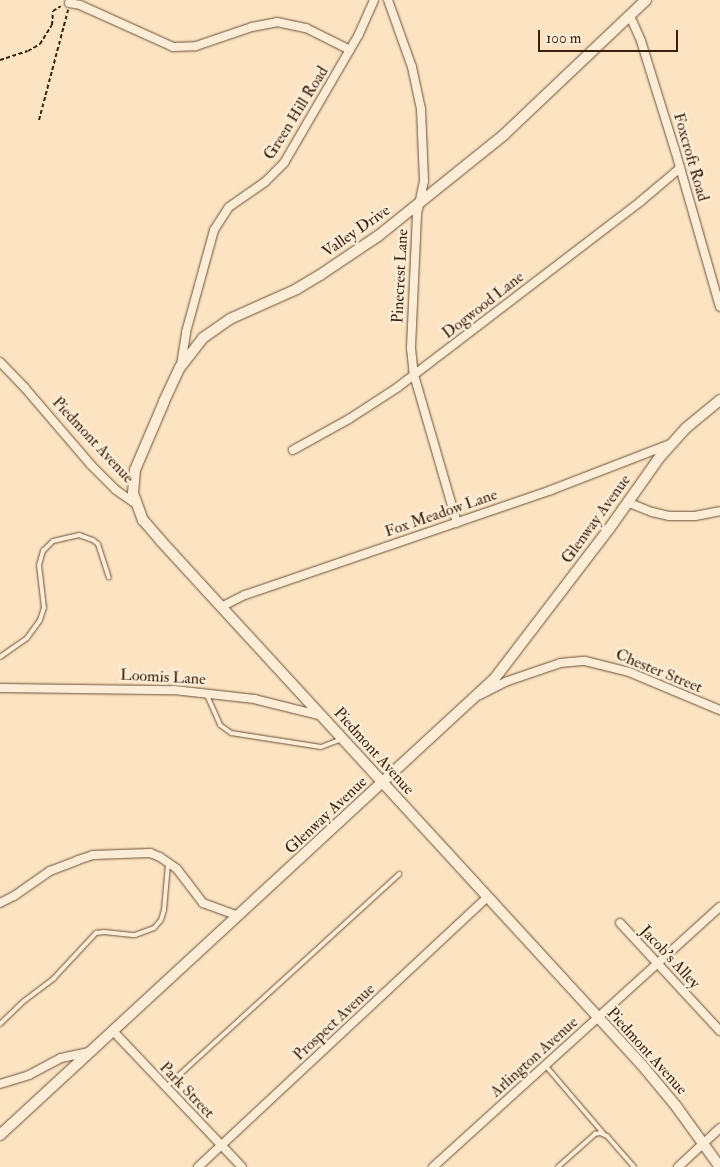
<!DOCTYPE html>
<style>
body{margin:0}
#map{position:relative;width:720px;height:1167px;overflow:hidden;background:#fce3c1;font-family:"IM FELL Double Pica",serif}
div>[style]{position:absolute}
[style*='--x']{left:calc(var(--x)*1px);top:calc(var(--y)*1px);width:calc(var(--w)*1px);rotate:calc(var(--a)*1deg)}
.path>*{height:2px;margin-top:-1px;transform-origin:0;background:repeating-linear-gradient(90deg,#3a1f0b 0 4px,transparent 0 6.5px)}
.roads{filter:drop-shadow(0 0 1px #6a5038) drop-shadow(0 0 1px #6a5038)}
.service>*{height:4px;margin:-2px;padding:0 2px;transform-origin:2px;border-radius:2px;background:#fdedd7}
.minor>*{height:8px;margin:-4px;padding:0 4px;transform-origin:4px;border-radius:4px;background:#fdedd7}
.tertiary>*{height:10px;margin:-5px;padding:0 5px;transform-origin:5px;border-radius:5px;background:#fdedd7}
span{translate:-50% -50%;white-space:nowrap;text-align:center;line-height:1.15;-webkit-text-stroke:5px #fdedd7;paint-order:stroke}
.street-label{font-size:16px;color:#3a1f0b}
.scale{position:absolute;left:538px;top:30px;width:140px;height:22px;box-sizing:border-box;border:2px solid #3a1f0b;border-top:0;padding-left:6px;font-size:15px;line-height:18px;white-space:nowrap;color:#3a1f0b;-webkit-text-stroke:4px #fdedd7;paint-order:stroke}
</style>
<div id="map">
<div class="path">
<i style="--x:0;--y:60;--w:29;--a:-18"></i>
<i style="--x:28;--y:51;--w:14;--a:-30"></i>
<i style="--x:40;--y:44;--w:22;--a:-58"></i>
<i style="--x:52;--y:25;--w:14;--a:-86"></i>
<i style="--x:53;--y:11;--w:9;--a:-32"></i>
<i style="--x:39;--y:120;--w:114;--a:-75.2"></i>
</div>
<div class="roads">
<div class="service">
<i style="--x:0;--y:657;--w:33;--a:-35"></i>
<i style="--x:27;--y:638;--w:22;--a:-54"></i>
<i style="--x:40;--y:620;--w:13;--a:-72"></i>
<i style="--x:44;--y:608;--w:43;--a:-96.6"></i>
<i style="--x:39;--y:565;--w:15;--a:-74"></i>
<i style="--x:43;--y:551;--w:14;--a:-45"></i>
<i style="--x:53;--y:541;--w:27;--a:-13"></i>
<i style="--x:79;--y:535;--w:15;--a:20"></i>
<i style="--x:93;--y:540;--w:6;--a:39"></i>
<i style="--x:98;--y:544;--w:35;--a:72"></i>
<i style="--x:206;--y:693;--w:35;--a:66"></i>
<i style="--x:220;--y:725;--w:14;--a:36"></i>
<i style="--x:231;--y:733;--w:91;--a:8.8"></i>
<i style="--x:321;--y:747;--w:22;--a:-21"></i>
<i style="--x:0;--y:1024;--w:33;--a:-44"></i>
<i style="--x:24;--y:1001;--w:38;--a:-37"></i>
<i style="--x:54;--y:978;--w:62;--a:-47"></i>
<i style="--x:96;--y:933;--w:8;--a:-7"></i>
<i style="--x:104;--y:932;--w:31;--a:6"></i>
<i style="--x:135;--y:935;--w:20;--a:-20"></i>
<i style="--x:154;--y:928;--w:11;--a:-49"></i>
<i style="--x:161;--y:920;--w:10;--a:-73"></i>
<i style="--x:164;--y:910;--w:46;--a:-85"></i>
<i style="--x:545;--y:1065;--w:91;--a:49.5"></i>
<i style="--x:166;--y:1087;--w:316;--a:-42.4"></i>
<i style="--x:558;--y:1167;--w:50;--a:-41.7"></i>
<i style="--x:595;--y:1134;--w:5;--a:-11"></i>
<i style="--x:600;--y:1133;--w:8;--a:23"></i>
<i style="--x:607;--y:1136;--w:41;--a:48.9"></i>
</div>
<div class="minor">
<i style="--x:388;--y:0;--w:71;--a:70.3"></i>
<i style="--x:412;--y:67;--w:43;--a:77.9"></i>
<i style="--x:421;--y:109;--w:72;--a:87.6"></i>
<i style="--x:424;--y:181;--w:35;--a:102"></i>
<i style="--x:417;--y:215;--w:133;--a:92.6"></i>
<i style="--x:411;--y:348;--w:27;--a:84"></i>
<i style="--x:414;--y:375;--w:154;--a:73.8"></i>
<i style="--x:69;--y:3;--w:11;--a:10"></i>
<i style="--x:80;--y:5;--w:102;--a:24.3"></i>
<i style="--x:173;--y:47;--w:23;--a:-2"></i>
<i style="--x:196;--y:46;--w:59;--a:-18.7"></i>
<i style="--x:252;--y:27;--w:25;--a:-11"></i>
<i style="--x:277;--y:22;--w:30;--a:12"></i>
<i style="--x:306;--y:28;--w:49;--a:26.6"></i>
<i style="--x:630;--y:16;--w:27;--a:66"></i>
<i style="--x:641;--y:41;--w:114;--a:72.7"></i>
<i style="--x:675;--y:150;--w:163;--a:74"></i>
<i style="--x:0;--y:362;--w:36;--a:46"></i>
<i style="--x:25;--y:388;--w:101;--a:49.4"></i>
<i style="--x:91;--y:465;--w:35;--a:45"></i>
<i style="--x:116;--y:490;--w:24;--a:35"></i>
<i style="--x:181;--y:365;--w:33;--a:-81"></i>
<i style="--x:186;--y:332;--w:106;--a:-74.6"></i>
<i style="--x:214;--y:230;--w:27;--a:-57"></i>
<i style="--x:229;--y:207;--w:44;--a:-34.8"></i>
<i style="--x:265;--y:182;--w:27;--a:-45"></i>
<i style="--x:284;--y:163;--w:149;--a:-59.8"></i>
<i style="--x:359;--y:34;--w:37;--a:-66"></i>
<i style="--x:293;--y:450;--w:64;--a:-29"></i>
<i style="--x:349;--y:419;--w:59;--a:-33.1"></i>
<i style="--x:398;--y:387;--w:306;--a:-37.4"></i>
<i style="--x:641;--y:201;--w:51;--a:-40.2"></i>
<i style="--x:627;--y:502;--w:27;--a:22"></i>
<i style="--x:652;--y:512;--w:17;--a:13"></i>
<i style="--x:669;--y:516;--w:26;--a:0"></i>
<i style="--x:695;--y:516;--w:25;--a:-11"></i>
<i style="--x:221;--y:607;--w:27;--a:-27"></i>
<i style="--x:245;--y:595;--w:324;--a:-18.9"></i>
<i style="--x:551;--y:490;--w:128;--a:-21.1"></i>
<i style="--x:0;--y:688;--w:174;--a:0.7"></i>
<i style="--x:174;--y:690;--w:81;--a:6.4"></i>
<i style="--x:254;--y:699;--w:70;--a:14"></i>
<i style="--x:480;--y:695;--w:28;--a:-27"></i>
<i style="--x:505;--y:682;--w:37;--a:-19"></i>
<i style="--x:540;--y:670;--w:21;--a:-19"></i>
<i style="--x:560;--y:663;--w:25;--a:-5"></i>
<i style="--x:585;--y:661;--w:45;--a:14"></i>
<i style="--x:629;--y:672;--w:99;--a:22.7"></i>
<i style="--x:0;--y:903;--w:16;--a:-27"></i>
<i style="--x:14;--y:896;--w:44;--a:-34.8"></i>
<i style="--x:50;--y:871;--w:30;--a:-21"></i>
<i style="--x:78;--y:860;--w:16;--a:-18"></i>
<i style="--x:93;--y:855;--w:57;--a:-2"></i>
<i style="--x:150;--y:853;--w:11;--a:22"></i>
<i style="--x:160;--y:857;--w:21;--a:35"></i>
<i style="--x:177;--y:869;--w:43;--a:52.6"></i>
<i style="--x:203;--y:903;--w:37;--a:20"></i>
<i style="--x:620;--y:923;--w:147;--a:47.2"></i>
<i style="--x:113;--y:1031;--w:187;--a:46.5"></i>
<i style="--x:0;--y:1084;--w:30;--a:-17"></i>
<i style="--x:29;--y:1075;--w:36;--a:-28"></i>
<i style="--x:61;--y:1058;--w:30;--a:-12"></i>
<i style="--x:198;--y:1167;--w:396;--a:-43"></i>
<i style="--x:433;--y:1167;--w:387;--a:-42.2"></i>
<i style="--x:678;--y:1167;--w:57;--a:-42.9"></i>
</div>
<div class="tertiary">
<i style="--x:646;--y:0;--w:195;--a:136.5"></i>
<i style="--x:505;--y:134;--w:163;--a:141.2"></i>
<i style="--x:378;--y:236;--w:70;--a:146.1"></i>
<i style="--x:320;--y:275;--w:27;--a:149"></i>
<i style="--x:297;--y:289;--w:73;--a:155.9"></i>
<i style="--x:230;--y:319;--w:33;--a:145"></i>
<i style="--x:203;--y:338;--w:37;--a:128"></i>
<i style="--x:180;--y:367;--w:38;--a:115"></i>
<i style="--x:164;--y:402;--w:74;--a:113.1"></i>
<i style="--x:135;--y:470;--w:23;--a:95"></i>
<i style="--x:133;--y:493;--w:29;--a:70"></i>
<i style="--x:143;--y:520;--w:28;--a:49"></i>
<i style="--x:161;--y:541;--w:711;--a:47.45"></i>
<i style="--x:642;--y:1065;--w:53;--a:50.3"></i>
<i style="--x:676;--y:1106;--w:75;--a:54.2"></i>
<i style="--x:0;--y:1135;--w:674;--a:-42.71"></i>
<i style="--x:495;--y:678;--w:188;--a:-52.6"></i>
<i style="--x:609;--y:529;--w:87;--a:-54.8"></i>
<i style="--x:659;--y:458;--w:40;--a:-48"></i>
<i style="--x:686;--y:428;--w:44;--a:-39.5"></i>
</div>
</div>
<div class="street-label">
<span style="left:296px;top:113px;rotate:-58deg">Green Hill Road</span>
<span style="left:691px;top:157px;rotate:74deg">Foxcroft Road</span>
<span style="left:356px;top:231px;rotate:-35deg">Valley Drive</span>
<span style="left:400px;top:276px;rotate:-87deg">Pinecrest Lane</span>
<span style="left:483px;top:305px;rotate:-38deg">Dogwood Lane</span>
<span style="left:93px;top:440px;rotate:47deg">Piedmont Avenue</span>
<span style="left:441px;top:513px;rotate:-19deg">Fox Meadow Lane</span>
<span style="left:596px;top:519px;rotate:-54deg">Glenway Avenue</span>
<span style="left:659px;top:671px;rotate:22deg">Chester Street</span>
<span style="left:163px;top:677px;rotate:3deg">Loomis Lane</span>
<span style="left:374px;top:751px;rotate:48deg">Piedmont Avenue</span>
<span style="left:326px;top:815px;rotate:-43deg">Glenway Avenue</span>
<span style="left:670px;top:957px;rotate:47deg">Jacob's Alley</span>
<span style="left:334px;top:1022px;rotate:-43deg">Prospect Avenue</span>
<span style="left:647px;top:1051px;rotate:48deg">Piedmont Avenue</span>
<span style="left:534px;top:1057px;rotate:-42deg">Arlington Avenue</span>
<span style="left:187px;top:1090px;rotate:46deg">Park Street</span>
</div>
<div class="scale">100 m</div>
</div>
